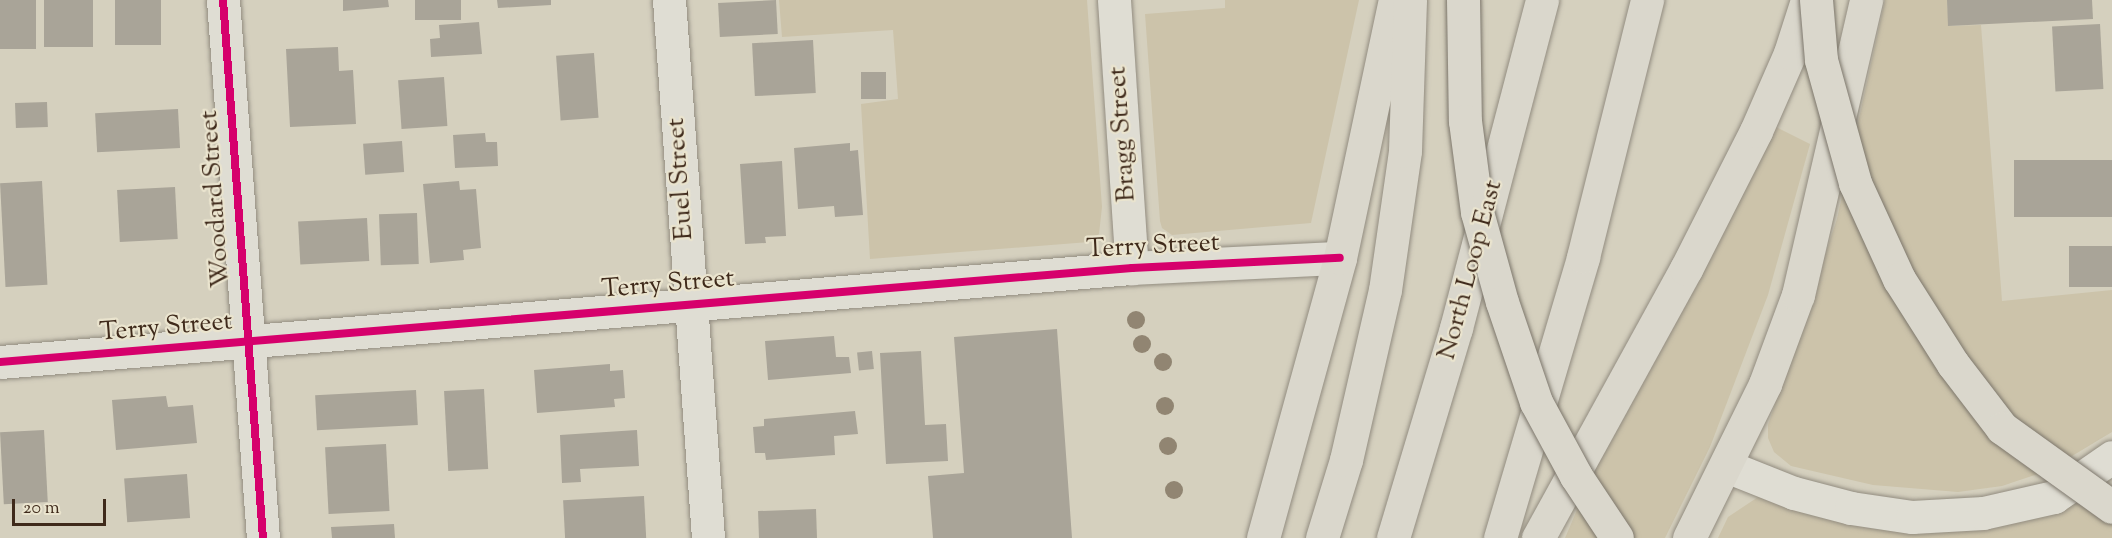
<!DOCTYPE html>
<style>
body{margin:0}
#map{position:relative;width:2112px;height:538px;overflow:hidden;background:#d5d0be;font-family:"Sorts Mill Goudy",serif}
div>[style]{position:absolute}
[style*='--x']{left:calc(var(--x)*1px);top:calc(var(--y)*1px);width:calc(var(--w)*1px);rotate:calc(var(--a)*1deg)}
.green>*{inset:0;background:#ccc3aa}
.building>*{inset:0;background:#a9a498;transform-origin:0 0}
.roads{filter:drop-shadow(0 0 2px #928c80) drop-shadow(0 0 2px #928c80)}
.minor>*{height:33px;margin:-16.5px;padding:0 16.5px;transform-origin:16.5px;border-radius:16.5px;background:#dfddd3}
.major>*{height:33px;margin:-16.5px;padding:0 16.5px;transform-origin:16.5px;border-radius:16.5px;background:#dad7cc}
.highway>*{height:33px;margin:-16.5px;padding:0 16.5px;transform-origin:16.5px;border-radius:16.5px;background:#dad7cc}
.bridges{filter:drop-shadow(0 0 2px #7c766b) drop-shadow(0 0 2px #7c766b)}
.highway-bridge>*{height:33px;margin:-16.5px;padding:0 16.5px;transform-origin:16.5px;border-radius:16.5px;background:#dad7cc}
.cycleway>*{height:8px;margin:-4px;padding:0 4px;transform-origin:4px;border-radius:4px;background:#d6006c}
.trees>*{width:18px;height:18px;margin:-9px;border-radius:50%;background:#918572}
span{translate:-50% -50%;white-space:nowrap;text-align:center;line-height:1.15;-webkit-text-stroke:4.5px #eae4ce;paint-order:stroke}
.street-label{font-size:26px;color:#3f2a1b}
.scale{position:absolute;left:12px;top:499px;width:94px;height:27px;box-sizing:border-box;border:3px solid #3f2a1b;border-top:0;padding-left:8px;font-size:18px;line-height:21px;white-space:nowrap;color:#3f2a1b;-webkit-text-stroke:4px #eae4ce;paint-order:stroke}
</style>
<div id="map">
<div class="green">
<i style="clip-path:polygon(779px 0,1087px 0,1102px 207px,1099px 234px,1089px 242px,870px 259px,861px 104px,898px 99px,893px 30px,782px 37px)"></i>
<i style="clip-path:polygon(1225px 0,1359px 0,1311px 223px,1172px 235px,1162px 228px,1160px 221px,1145px 14px,1225px 8px)"></i>
<i style="clip-path:polygon(1885px 0,1947px 0,1949px 26px,1981px 25px,2002px 301px,2112px 290px,2112px 432px,2047px 471px,2002px 486px,1958px 492px,1873px 485px,1791px 466px,1774px 452px,1768px 438px,1768px 425px,1837px 219px)"></i>
<i style="clip-path:polygon(1776px 127px,1810px 144px,1768px 295px,1710px 447px,1665px 538px,1565px 538px,1625px 398px)"></i>
<i style="clip-path:polygon(2078px 496px,2112px 516px,2112px 538px,1718px 538px,1728px 517px,1758px 497px,1806px 506px)"></i>
</div>
<div class="building">
<i style="left:0;top:0;width:36px;height:49px"></i>
<i style="left:44px;top:0;width:49px;height:47px"></i>
<i style="left:115px;top:0;width:46px;height:45px"></i>
<i style="clip-path:polygon(343px 0,388px 0,389px 7px,343px 11px)"></i>
<i style="left:415px;top:0;width:46px;height:20px"></i>
<i style="clip-path:polygon(497px 0,551px 0,551px 5px,498px 8px)"></i>
<i style="left:776px;top:0;width:34px;height:58px;rotate:87deg"></i>
<i style="clip-path:polygon(1947px 0,2092px 0,2093px 19px,1948px 26px)"></i>
<i style="clip-path:polygon(479px 22px,482px 54px,431px 57px,430px 39px,440px 38px,439px 25px)"></i>
<i style="left:2100px;top:24px;width:65px;height:48px;rotate:87deg"></i>
<i style="left:813px;top:40px;width:53px;height:61px;rotate:87deg"></i>
<i style="clip-path:polygon(338px 47px,339px 71px,353px 70px,356px 124px,290px 127px,286px 49px)"></i>
<i style="left:594px;top:53px;width:65px;height:38px;rotate:86deg"></i>
<i style="left:861px;top:72px;width:25px;height:27px"></i>
<i style="left:444px;top:77px;width:49px;height:46px;rotate:86deg"></i>
<i style="left:47px;top:102px;width:25px;height:32px;rotate:88deg"></i>
<i style="left:178px;top:109px;width:39px;height:83px;rotate:87deg"></i>
<i style="clip-path:polygon(485px 133px,486px 142px,497px 142px,498px 166px,455px 168px,453px 135px)"></i>
<i style="left:402px;top:141px;width:31px;height:39px;rotate:86deg"></i>
<i style="clip-path:polygon(850px 143px,850px 151px,858px 150px,863px 215px,835px 217px,834px 206px,798px 209px,794px 148px)"></i>
<i style="left:2112px;top:160px;width:57px;height:98px;rotate:90deg"></i>
<i style="clip-path:polygon(782px 161px,786px 236px,765px 237px,766px 243px,745px 244px,740px 164px)"></i>
<i style="left:42px;top:181px;width:104px;height:42px;rotate:87deg"></i>
<i style="clip-path:polygon(459px 181px,460px 190px,476px 189px,481px 248px,463px 250px,464px 260px,430px 263px,423px 184px)"></i>
<i style="left:175px;top:187px;width:52px;height:58px;rotate:87deg"></i>
<i style="left:417px;top:213px;width:51px;height:38px;rotate:88deg"></i>
<i style="left:367px;top:218px;width:43px;height:69px;rotate:87deg"></i>
<i style="left:2112px;top:246px;width:41px;height:43px;rotate:90deg"></i>
<i style="clip-path:polygon(1057px 329px,1072px 538px,933px 538px,928px 476px,964px 473px,954px 337px)"></i>
<i style="clip-path:polygon(834px 336px,836px 357px,849px 357px,851px 373px,768px 380px,765px 341px)"></i>
<i style="left:872px;top:351px;width:18px;height:15px;rotate:84deg"></i>
<i style="clip-path:polygon(921px 351px,925px 425px,946px 424px,948px 461px,886px 464px,880px 353px)"></i>
<i style="clip-path:polygon(610px 364px,610px 371px,623px 370px,625px 398px,614px 399px,615px 407px,537px 413px,534px 370px)"></i>
<i style="left:484px;top:389px;width:80px;height:40px;rotate:87deg"></i>
<i style="left:416px;top:390px;width:35px;height:101px;rotate:87deg"></i>
<i style="clip-path:polygon(166px 396px,168px 407px,193px 405px,197px 443px,116px 450px,112px 400px)"></i>
<i style="clip-path:polygon(855px 411px,858px 434px,834px 436px,835px 455px,766px 460px,765px 453px,755px 453px,753px 427px,764px 426px,764px 419px)"></i>
<i style="left:44px;top:430px;width:72px;height:44px;rotate:87deg"></i>
<i style="clip-path:polygon(637px 430px,639px 466px,580px 469px,581px 482px,562px 483px,560px 435px)"></i>
<i style="left:386px;top:444px;width:67px;height:61px;rotate:87deg"></i>
<i style="left:187px;top:474px;width:44px;height:63px;rotate:86deg"></i>
<i style="left:644px;top:496px;width:42px;height:81px;rotate:87deg"></i>
<i style="left:816px;top:509px;width:29px;height:58px;rotate:88deg"></i>
<i style="clip-path:polygon(394px 524px,395px 538px,332px 538px,331px 527px)"></i>
</div>
<div class="roads">
<div class="minor">
<i style="--x:223;--y:0;--w:539;--a:85.75"></i>
<i style="--x:669;--y:0;--w:539;--a:85.85"></i>
<i style="--x:1114;--y:0;--w:269;--a:86.2"></i>
<i style="--x:0;--y:362;--w:1136;--a:-4.75"></i>
<i style="--x:1132;--y:268;--w:208;--a:-2.8"></i>
<i style="--x:1726;--y:466;--w:73;--a:21.7"></i>
<i style="--x:1794;--y:493;--w:59;--a:14.7"></i>
<i style="--x:1851;--y:508;--w:62;--a:8.4"></i>
<i style="--x:1912;--y:517;--w:71;--a:-3.2"></i>
<i style="--x:1983;--y:513;--w:73;--a:-12.7"></i>
<i style="--x:2054;--y:497;--w:70;--a:-34.6"></i>
</div>
<div class="major">
<i style="--x:1263;--y:538;--w:290;--a:-74.6"></i>
<i style="--x:1340;--y:258;--w:264;--a:-78"></i>
<i style="--x:1689;--y:538;--w:172;--a:-63.7"></i>
<i style="--x:1765;--y:384;--w:95;--a:-69.7"></i>
<i style="--x:1798;--y:295;--w:303;--a:-77"></i>
</div>
<div class="highway">
<i style="--x:1322;--y:538;--w:82;--a:-72.9"></i>
<i style="--x:1346;--y:460;--w:174;--a:-77.1"></i>
<i style="--x:1385;--y:290;--w:140;--a:-81.8"></i>
<i style="--x:1405;--y:151;--w:151;--a:-88.1"></i>
<i style="--x:1393;--y:538;--w:219;--a:-73.3"></i>
<i style="--x:1456;--y:328;--w:339;--a:-75.3"></i>
<i style="--x:1500;--y:538;--w:293;--a:-73.5"></i>
<i style="--x:1583;--y:257;--w:265;--a:-76"></i>
<i style="--x:1538;--y:538;--w:307;--a:-61.2"></i>
<i style="--x:1686;--y:269;--w:155;--a:-63.1"></i>
<i style="--x:1756;--y:131;--w:85;--a:-66.4"></i>
<i style="--x:1790;--y:53;--w:56;--a:-72.2"></i>
</div>
</div>
<div class="bridges">
<div class="highway-bridge">
<i style="--x:1463;--y:0;--w:121;--a:89.1"></i>
<i style="--x:1465;--y:121;--w:92;--a:82.5"></i>
<i style="--x:1477;--y:212;--w:93;--a:74.5"></i>
<i style="--x:1502;--y:302;--w:106;--a:71.2"></i>
<i style="--x:1536;--y:402;--w:84;--a:61.6"></i>
<i style="--x:1576;--y:476;--w:74;--a:56.5"></i>
<i style="--x:1816;--y:0;--w:60;--a:85.2"></i>
<i style="--x:1821;--y:60;--w:128;--a:74.5"></i>
<i style="--x:1855;--y:183;--w:106;--a:65.4"></i>
<i style="--x:1899;--y:279;--w:101;--a:57.6"></i>
<i style="--x:1953;--y:364;--w:81;--a:52.6"></i>
<i style="--x:2002;--y:428;--w:135;--a:35.7"></i>
</div>
</div>
<div class="cycleway">
<i style="--x:223;--y:0;--w:539;--a:85.75"></i>
<i style="--x:0;--y:362;--w:1136;--a:-4.75"></i>
<i style="--x:1132;--y:268;--w:208;--a:-2.8"></i>
</div>
<div class="trees">
<i style="left:1136px;top:320px"></i>
<i style="left:1142px;top:344px"></i>
<i style="left:1163px;top:362px"></i>
<i style="left:1165px;top:406px"></i>
<i style="left:1168px;top:446px"></i>
<i style="left:1174px;top:490px"></i>
</div>
<div class="street-label">
<span style="left:1123px;top:134px;rotate:-94deg">Bragg Street</span>
<span style="left:681px;top:179px;rotate:-94deg">Euel Street</span>
<span style="left:216px;top:199px;rotate:-94deg">Woodard Street</span>
<span style="left:1153px;top:247px;rotate:-3deg">Terry Street</span>
<span style="left:1471px;top:270px;rotate:-75deg">North Loop East</span>
<span style="left:668px;top:285px;rotate:-5deg">Terry Street</span>
<span style="left:166px;top:328px;rotate:-5deg">Terry Street</span>
</div>
<div class="scale">20 m</div>
</div>
